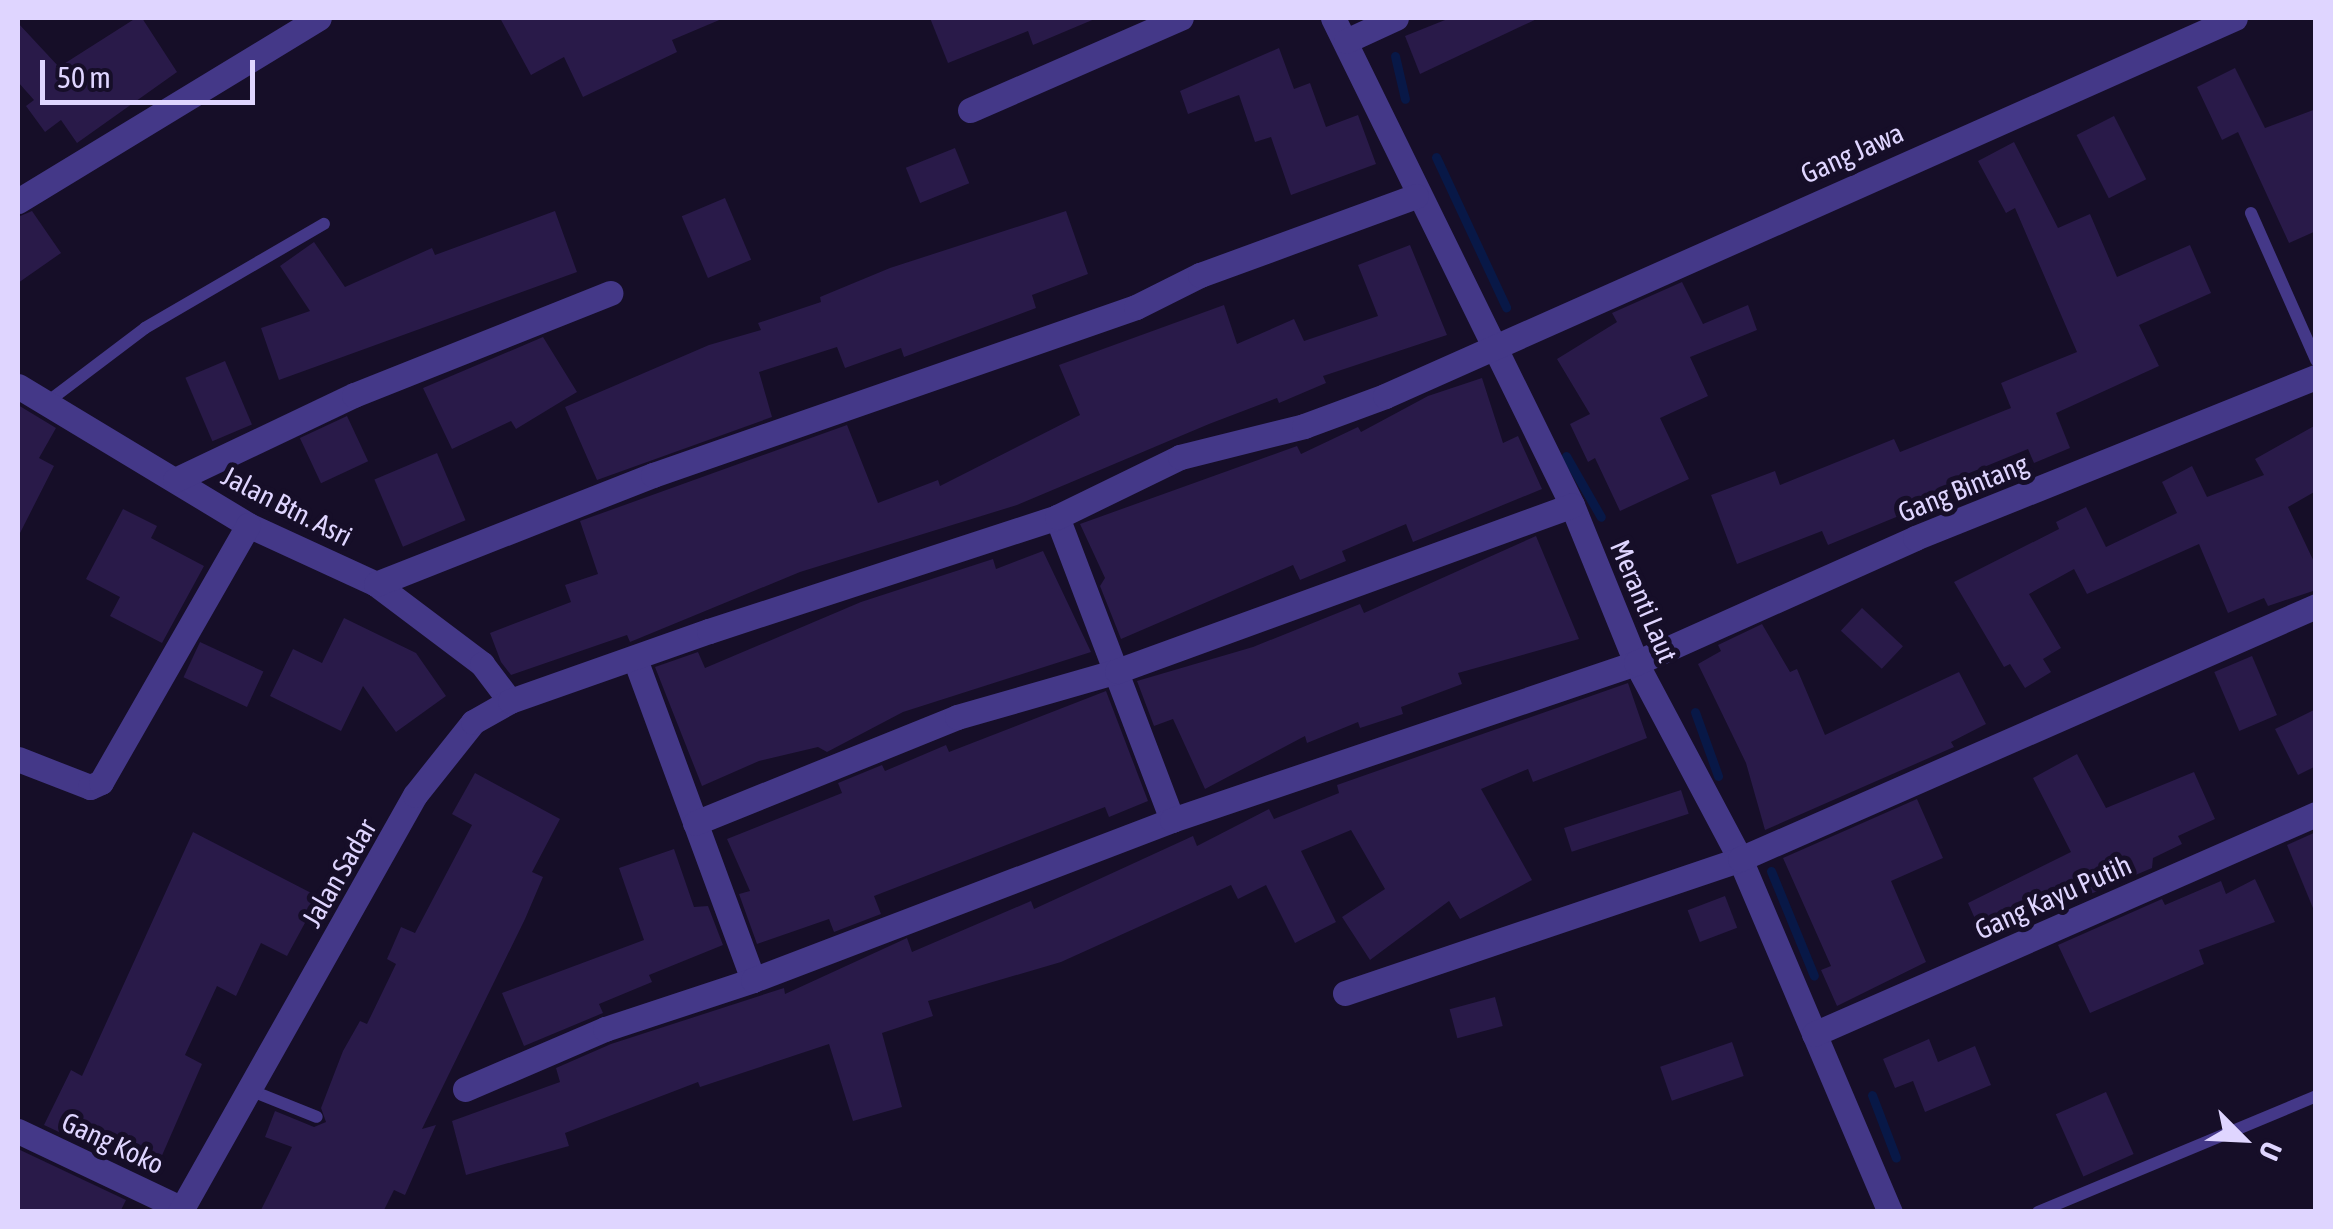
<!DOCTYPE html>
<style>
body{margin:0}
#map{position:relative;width:2333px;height:1229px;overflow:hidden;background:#160e28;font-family:"Asap Condensed",sans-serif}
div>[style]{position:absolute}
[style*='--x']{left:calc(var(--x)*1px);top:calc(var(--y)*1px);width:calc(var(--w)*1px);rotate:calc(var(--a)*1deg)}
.stream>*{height:9px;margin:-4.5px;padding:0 4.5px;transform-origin:4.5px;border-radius:4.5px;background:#081847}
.building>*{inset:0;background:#291a49;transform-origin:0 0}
.lane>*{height:12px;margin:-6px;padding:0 6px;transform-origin:6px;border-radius:6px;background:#443888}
.street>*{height:25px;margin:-12.5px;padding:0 12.5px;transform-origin:12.5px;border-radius:12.5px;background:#443888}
span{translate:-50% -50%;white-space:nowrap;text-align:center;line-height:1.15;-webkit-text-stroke:10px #160e28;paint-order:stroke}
.street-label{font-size:28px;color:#dfd5ff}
.frame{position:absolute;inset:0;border:20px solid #dfd5ff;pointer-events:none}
.north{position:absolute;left:2193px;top:1089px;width:100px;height:100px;-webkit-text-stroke:8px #160e28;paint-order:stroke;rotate:114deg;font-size:28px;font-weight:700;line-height:40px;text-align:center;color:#dfd5ff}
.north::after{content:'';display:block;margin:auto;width:35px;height:45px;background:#dfd5ff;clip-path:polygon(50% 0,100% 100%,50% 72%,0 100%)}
.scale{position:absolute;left:40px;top:60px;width:215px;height:45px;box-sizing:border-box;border:5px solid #dfd5ff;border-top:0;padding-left:12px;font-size:30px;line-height:35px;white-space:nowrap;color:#dfd5ff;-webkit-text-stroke:8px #160e28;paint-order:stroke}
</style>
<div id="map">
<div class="stream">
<i style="--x:1395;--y:56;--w:44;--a:76.9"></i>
<i style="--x:1436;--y:157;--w:166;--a:65"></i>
<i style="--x:1566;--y:456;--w:70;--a:60.2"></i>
<i style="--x:1646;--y:605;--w:29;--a:70"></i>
<i style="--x:1695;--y:712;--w:68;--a:70.2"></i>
<i style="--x:1771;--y:871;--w:113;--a:67.7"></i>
<i style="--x:1872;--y:1095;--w:67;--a:69.1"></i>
</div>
<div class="building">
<i style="clip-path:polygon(136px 18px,142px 18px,177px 72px,77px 143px,61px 120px,45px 132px,26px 106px,34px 100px,18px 82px,18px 23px,59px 67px)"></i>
<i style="clip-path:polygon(500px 18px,724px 18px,672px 40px,677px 52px,583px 97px,564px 57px,531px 75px)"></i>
<i style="clip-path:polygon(930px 18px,1097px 18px,1033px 45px,1028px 31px,948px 63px)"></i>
<i style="clip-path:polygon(1450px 18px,1539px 18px,1420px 74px,1405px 36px)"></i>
<i style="clip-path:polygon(1279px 48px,1294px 89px,1310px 83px,1326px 127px,1358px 115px,1376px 164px,1291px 195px,1271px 137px,1255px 142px,1239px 95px,1188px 114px,1180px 91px)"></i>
<i style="clip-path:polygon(2235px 68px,2265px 128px,2316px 109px,2316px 231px,2289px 243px,2238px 132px,2222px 140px,2197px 87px)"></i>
<i style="left:2114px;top:116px;width:71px;height:42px;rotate:63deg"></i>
<i style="clip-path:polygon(2014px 142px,2058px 228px,2090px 214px,2117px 277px,2190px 245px,2211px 293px,2139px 325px,2159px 366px,2056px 413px,2070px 448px,2034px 463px,2028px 449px,1962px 476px,1967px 488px,1828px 545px,1822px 531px,1737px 564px,1711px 495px,1775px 471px,1780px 485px,1894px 439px,1900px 452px,2011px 408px,2001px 383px,2077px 352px,2015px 208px,2006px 213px,1978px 161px)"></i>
<i style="left:955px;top:148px;width:38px;height:53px;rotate:68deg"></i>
<i style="left:725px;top:198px;width:67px;height:47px;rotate:67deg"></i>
<i style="clip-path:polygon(32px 211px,61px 253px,18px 283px,18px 217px)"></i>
<i style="clip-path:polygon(555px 211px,577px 272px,279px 380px,261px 328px,310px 311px,280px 266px,314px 242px,345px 287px,432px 248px,435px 255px)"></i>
<i style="clip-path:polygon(1066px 211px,1088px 274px,1032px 295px,1036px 308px,904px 357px,901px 348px,845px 368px,837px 347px,759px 372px,772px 417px,597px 480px,565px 407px,709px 345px,761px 330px,758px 323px,821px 302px,820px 297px,890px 268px)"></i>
<i style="clip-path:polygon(1410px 245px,1447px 335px,1323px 376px,1326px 383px,1279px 403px,1277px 398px,1209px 424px,1017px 505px,800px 572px,630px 642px,627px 635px,511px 675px,501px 662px,490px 633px,571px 602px,565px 585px,598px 574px,580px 521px,847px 425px,878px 503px,938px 480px,940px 486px,1080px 415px,1059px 365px,1224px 305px,1237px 344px,1294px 319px,1304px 341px,1378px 316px,1358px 265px)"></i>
<i style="clip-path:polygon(1682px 282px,1703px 324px,1748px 305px,1757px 330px,1690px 357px,1708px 396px,1660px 418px,1689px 479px,1620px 511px,1595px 458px,1588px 462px,1570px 424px,1590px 414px,1557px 359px,1617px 322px,1612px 313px)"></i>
<i style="clip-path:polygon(543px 337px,577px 392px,516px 429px,511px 421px,452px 449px,423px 388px)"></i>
<i style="left:225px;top:361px;width:69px;height:43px;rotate:67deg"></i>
<i style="clip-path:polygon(1482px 378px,1503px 443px,1518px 436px,1542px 489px,1413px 542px,1406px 524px,1342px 551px,1346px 561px,1300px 580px,1293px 565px,1121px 639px,1100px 586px,1105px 578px,1080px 524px,1297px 446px,1301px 454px,1358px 427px,1361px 432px,1428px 396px)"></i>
<i style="clip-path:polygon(18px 405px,56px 428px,39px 458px,54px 466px,18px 537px)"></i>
<i style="left:347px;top:416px;width:50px;height:52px;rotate:65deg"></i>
<i style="clip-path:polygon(2316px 425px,2316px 491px,2288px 507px,2316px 566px,2316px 590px,2268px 606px,2264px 598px,2228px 613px,2199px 544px,2087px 594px,2074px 569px,2029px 594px,2061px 648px,2043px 659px,2051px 672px,2025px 688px,2010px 664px,2004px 667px,1954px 582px,2059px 529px,2056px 522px,2086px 507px,2106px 547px,2177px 513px,2162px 482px,2192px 466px,2207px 497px,2264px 475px,2255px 459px)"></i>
<i style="left:437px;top:453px;width:73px;height:68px;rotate:67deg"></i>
<i style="clip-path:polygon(123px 509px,157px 526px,151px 538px,204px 566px,162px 643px,110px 616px,120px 597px,86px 579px)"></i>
<i style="clip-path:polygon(1536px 536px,1579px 639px,1458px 673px,1462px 684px,1401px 707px,1403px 714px,1360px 728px,1358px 722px,1307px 743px,1305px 736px,1205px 789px,1173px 719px,1154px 726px,1137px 681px,1253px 647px,1360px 604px,1364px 613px)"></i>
<i style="clip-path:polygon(1043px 551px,1091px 652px,903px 712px,827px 752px,818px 747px,759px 761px,702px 786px,655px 667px,698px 652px,705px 668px,861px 602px,993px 559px,996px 569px)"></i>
<i style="left:1862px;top:608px;width:56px;height:31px;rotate:43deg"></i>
<i style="clip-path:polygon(344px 618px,416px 653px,446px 696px,396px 732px,363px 686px,341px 731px,270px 696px,293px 649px,322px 663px)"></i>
<i style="clip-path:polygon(1762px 624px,1790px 672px,1797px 669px,1825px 735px,1959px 672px,1986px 724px,1951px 742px,1954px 747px,1765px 830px,1746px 763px,1698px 664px,1721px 651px,1718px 645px)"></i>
<i style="left:200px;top:642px;width:70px;height:39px;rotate:25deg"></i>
<i style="left:2252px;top:656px;width:64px;height:41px;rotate:67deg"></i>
<i style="clip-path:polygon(1628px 683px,1647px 738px,1533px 782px,1528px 769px,1481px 789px,1532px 880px,1460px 919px,1449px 901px,1370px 960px,1342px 917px,1385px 889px,1351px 830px,1301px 851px,1336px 922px,1295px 943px,1266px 885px,1238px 899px,1231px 885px,1061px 962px,928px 1001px,933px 1016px,882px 1033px,902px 1107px,853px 1121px,829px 1044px,700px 1087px,698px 1082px,565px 1133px,569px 1146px,466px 1175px,452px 1121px,560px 1082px,556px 1068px,611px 1044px,784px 988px,785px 994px,907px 938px,912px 952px,1031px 901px,1034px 909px,1193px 836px,1197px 846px,1269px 809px,1274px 819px,1339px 793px,1337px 785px)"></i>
<i style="clip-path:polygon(1106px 691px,1148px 801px,1109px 817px,1105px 807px,874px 896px,881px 914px,834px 932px,829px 919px,757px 944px,739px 894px,750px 891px,727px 839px,842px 793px,838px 783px,882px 765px,885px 771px,946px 745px,949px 752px)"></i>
<i style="clip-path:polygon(2316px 709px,2316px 766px,2298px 775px,2275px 729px)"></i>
<i style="clip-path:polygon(2077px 754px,2106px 808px,2194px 772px,2215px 819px,2178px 836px,2182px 844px,2153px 858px,2152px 868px,1984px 939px,1968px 903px,2071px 852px,2033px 778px)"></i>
<i style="clip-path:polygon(475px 773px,560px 819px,532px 872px,543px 877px,525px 919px,422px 1129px,436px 1125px,405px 1195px,394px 1190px,383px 1212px,260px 1212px,292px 1147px,265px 1137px,275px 1111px,314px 1127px,326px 1122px,321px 1108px,343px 1051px,360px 1021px,367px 1024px,396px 964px,387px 959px,401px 927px,415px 933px,472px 825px,452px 814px)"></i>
<i style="left:1681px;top:790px;width:25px;height:123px;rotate:72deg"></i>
<i style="clip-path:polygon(1917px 799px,1943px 858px,1891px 881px,1926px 962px,1837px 1006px,1821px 970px,1831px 966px,1783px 858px)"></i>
<i style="clip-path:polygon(193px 832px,319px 897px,287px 956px,261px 943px,236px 996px,217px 986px,185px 1055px,202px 1064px,153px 1176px,44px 1125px,71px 1070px,82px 1076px)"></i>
<i style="clip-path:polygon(2316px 832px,2316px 913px,2315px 913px,2287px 845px)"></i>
<i style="clip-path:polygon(674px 849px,694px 907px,708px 906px,723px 945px,649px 975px,652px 982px,599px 1004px,603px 1013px,524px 1046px,502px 993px,644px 940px,619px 868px)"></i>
<i style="clip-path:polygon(2255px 879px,2275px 922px,2199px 950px,2204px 964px,2090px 1013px,2058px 945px,2162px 899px,2165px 905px,2221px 881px,2226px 894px)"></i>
<i style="left:1725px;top:896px;width:34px;height:40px;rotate:69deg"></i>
<i style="left:1495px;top:997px;width:30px;height:47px;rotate:75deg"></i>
<i style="clip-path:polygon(1929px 1039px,1938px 1062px,1975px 1046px,1991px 1085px,1925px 1112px,1913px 1081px,1895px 1088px,1883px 1059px)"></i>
<i style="left:1732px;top:1042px;width:36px;height:76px;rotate:71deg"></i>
<i style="left:2106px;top:1092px;width:68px;height:55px;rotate:66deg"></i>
<i style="clip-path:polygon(18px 1149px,126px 1200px,120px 1212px,18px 1212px)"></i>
</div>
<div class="lane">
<i style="--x:2251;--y:213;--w:161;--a:66.1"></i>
<i style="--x:46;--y:403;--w:124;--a:-37.1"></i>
<i style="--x:145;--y:328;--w:207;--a:-30.2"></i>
<i style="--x:247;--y:1089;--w:75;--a:21.8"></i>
<i style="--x:2038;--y:1212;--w:301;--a:-22.6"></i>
</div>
<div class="street">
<i style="--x:1333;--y:18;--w:542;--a:63.86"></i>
<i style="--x:1572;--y:505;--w:170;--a:67.9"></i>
<i style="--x:1636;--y:663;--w:222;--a:62"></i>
<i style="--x:1740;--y:859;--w:384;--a:67"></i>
<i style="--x:1346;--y:41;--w:55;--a:-24.7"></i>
<i style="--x:970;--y:110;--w:230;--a:-23.6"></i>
<i style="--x:18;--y:201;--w:352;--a:-31.3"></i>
<i style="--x:18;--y:386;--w:269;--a:31.1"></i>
<i style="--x:248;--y:525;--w:141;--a:24.7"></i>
<i style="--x:376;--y:584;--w:133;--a:37"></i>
<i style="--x:482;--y:664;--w:46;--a:52.9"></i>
<i style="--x:175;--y:480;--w:198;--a:-25.4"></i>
<i style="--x:354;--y:395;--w:276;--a:-21.7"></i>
<i style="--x:1057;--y:517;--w:324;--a:69.2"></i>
<i style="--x:376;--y:584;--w:298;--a:-21.5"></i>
<i style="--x:653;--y:475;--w:511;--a:-19.18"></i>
<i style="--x:1136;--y:307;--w:72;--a:-26.6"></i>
<i style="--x:1200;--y:275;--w:230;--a:-20.1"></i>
<i style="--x:635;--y:659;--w:342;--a:69.8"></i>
<i style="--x:18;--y:759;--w:77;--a:21.3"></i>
<i style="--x:90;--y:787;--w:12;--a:-24"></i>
<i style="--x:101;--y:782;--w:296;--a:-60.2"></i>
<i style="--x:695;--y:823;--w:283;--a:-22"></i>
<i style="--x:957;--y:717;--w:166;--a:-16"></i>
<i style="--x:1117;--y:671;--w:484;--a:-20"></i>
<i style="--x:1345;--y:993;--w:417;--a:-18.7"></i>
<i style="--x:1740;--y:859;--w:629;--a:-23.71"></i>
<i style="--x:1814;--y:1034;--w:548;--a:-23.67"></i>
<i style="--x:465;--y:1089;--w:152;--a:-23.2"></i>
<i style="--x:605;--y:1029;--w:156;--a:-18.3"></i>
<i style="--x:753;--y:980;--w:449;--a:-20.9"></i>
<i style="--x:1172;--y:820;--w:490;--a:-18.7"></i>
<i style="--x:1636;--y:663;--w:306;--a:-24.1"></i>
<i style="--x:1915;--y:538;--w:432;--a:-21.9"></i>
<i style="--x:18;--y:1131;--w:182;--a:25.4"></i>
<i style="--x:180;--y:1212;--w:479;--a:-60.6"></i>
<i style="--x:415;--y:795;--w:93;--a:-51.5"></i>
<i style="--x:473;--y:722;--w:43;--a:-29.6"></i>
<i style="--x:510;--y:701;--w:211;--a:-19.4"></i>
<i style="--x:709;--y:631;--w:366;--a:-18.1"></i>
<i style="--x:1057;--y:517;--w:137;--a:-26"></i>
<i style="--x:1180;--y:457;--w:128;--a:-14"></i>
<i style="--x:1304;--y:426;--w:86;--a:-20.3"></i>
<i style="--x:1385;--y:396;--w:930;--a:-23.97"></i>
</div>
<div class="street-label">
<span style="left:1852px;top:153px;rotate:-24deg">Gang Jawa</span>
<span style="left:1963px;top:488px;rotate:-22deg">Gang Bintang</span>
<span style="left:287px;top:506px;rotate:27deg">Jalan Btn. Asri</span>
<span style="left:1644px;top:601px;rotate:67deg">Meranti Laut</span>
<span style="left:339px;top:873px;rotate:-60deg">Jalan Sadar</span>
<span style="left:2053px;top:897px;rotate:-24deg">Gang Kayu Putih</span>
<span style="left:113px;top:1143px;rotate:25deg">Gang Koko</span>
</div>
<div class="frame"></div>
<div class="north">U</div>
<div class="scale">50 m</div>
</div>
